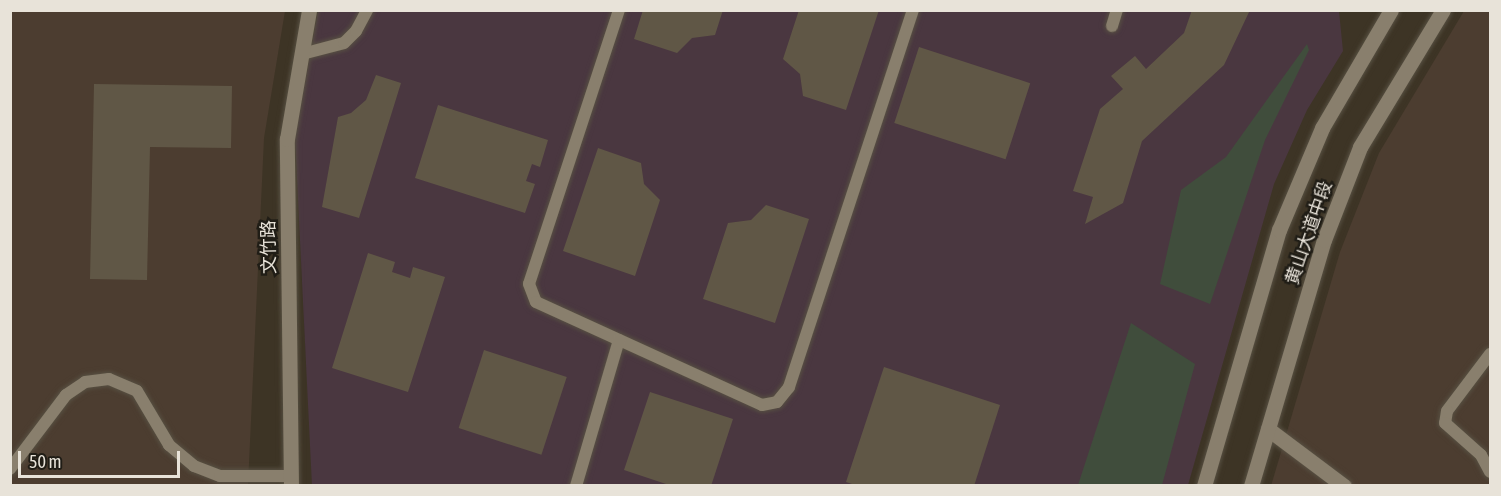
<!DOCTYPE html>
<meta charset="utf-8">
<style>
body{margin:0}
#map{position:relative;width:1501px;height:496px;overflow:hidden;background:#3d3425;font-family:"Asap Condensed","Noto Sans SC",sans-serif}
div>[style]{position:absolute}
[style*='--x']{left:calc(var(--x)*1px);top:calc(var(--y)*1px);width:calc(var(--w)*1px);rotate:calc(var(--a)*1deg)}
.commercial>*{inset:0;background:#4a3740}
.industrial>*{inset:0;background:#4c3d30}
.green>*{inset:0;background:#404d3c}
.building>*{inset:0;background:#605746;transform-origin:0 0}
.roads{filter:drop-shadow(0 0 2px #575042) drop-shadow(0 0 2px #575042)}
.lane>*{height:12px;margin:-6px;padding:0 6px;transform-origin:6px;border-radius:6px;background:#897f6d}
.street>*{height:15px;margin:-7.5px;padding:0 7.5px;transform-origin:7.5px;border-radius:7.5px;background:#897f6d}
.secondary>*{height:15px;margin:-7.5px;padding:0 7.5px;transform-origin:7.5px;border-radius:7.5px;background:#897f6d}
span{translate:-50% -50%;white-space:nowrap;text-align:center;line-height:1.15;-webkit-text-stroke:5px #201d16;paint-order:stroke}
.street-label{font-size:18px;color:#e8e3d9}
.frame{position:absolute;inset:0;border:12px solid #e8e3d9;pointer-events:none}
.scale{position:absolute;left:18px;top:451px;width:162px;height:27px;box-sizing:border-box;border:3px solid #e8e3d9;border-top:0;padding-left:8px;font-size:18px;line-height:21px;white-space:nowrap;color:#e8e3d9;-webkit-text-stroke:4px #201d16;paint-order:stroke}
</style>
<div id="map">
<div class="commercial">
<i style="clip-path:polygon(318px 11px,1339px 11px,1343px 51px,1307px 110px,1274px 184px,1188px 485px,312px 486px,295px 138px)"></i>
</div>
<div class="industrial">
<i style="clip-path:polygon(10px 11px,285px 11px,264px 138px,248px 485px,11px 485px)"></i>
<i style="clip-path:polygon(1464px 11px,1490px 11px,1490px 485px,1271px 486px,1340px 252px,1379px 153px)"></i>
</div>
<div class="green">
<i style="clip-path:polygon(1307px 44px,1309px 50px,1265px 140px,1210px 304px,1160px 284px,1181px 190px,1226px 157px)"></i>
<i style="clip-path:polygon(1131px 323px,1195px 364px,1162px 485px,1078px 485px)"></i>
</div>
<div class="building">
<i style="clip-path:polygon(643px 10px,723px 10px,715px 35px,692px 38px,677px 53px,634px 39px)"></i>
<i style="clip-path:polygon(799px 10px,879px 10px,846px 110px,803px 96px,800px 74px,783px 59px)"></i>
<i style="clip-path:polygon(1192px 10px,1250px 10px,1224px 65px,1142px 141px,1123px 203px,1085px 224px,1093px 197px,1073px 191px,1100px 109px,1123px 89px,1111px 76px,1135px 56px,1146px 69px,1184px 33px)"></i>
<i style="left:919px;top:47px;width:117px;height:80px;rotate:18deg"></i>
<i style="clip-path:polygon(376px 75px,401px 83px,359px 218px,322px 207px,338px 117px,351px 113px,366px 100px)"></i>
<i style="clip-path:polygon(94px 84px,232px 86px,231px 148px,150px 147px,147px 280px,90px 279px)"></i>
<i style="clip-path:polygon(438px 105px,548px 140px,540px 167px,532px 164px,526px 181px,535px 184px,525px 213px,415px 178px)"></i>
<i style="clip-path:polygon(598px 148px,641px 163px,644px 184px,660px 200px,635px 276px,563px 251px)"></i>
<i style="clip-path:polygon(766px 205px,809px 219px,775px 323px,703px 299px,728px 223px,751px 220px)"></i>
<i style="clip-path:polygon(368px 253px,395px 262px,392px 272px,410px 278px,413px 267px,445px 277px,408px 392px,332px 368px)"></i>
<i style="left:484px;top:350px;width:87px;height:82px;rotate:18deg"></i>
<i style="clip-path:polygon(884px 367px,1000px 405px,974px 486px,858px 486px,846px 482px)"></i>
<i style="clip-path:polygon(650px 392px,733px 419px,711px 486px,672px 486px,624px 470px)"></i>
</div>
<div class="roads">
<div class="lane">
<i style="--x:619;--y:10;--w:288;--a:108.2"></i>
<i style="--x:529;--y:284;--w:19;--a:69"></i>
<i style="--x:536;--y:302;--w:248;--a:24.5"></i>
<i style="--x:762;--y:405;--w:15;--a:-11"></i>
<i style="--x:777;--y:402;--w:19;--a:-51"></i>
<i style="--x:789;--y:387;--w:397;--a:-71.8"></i>
<i style="--x:1112;--y:26;--w:17;--a:-73"></i>
<i style="--x:302;--y:54;--w:43;--a:-14.7"></i>
<i style="--x:344;--y:43;--w:17;--a:-45"></i>
<i style="--x:356;--y:31;--w:24;--a:-62"></i>
<i style="--x:1490;--y:354;--w:71;--a:127"></i>
<i style="--x:1447;--y:411;--w:12;--a:99"></i>
<i style="--x:1445;--y:423;--w:48;--a:41.6"></i>
<i style="--x:1481;--y:455;--w:19;--a:62"></i>
<i style="--x:10;--y:469;--w:93;--a:-52.9"></i>
<i style="--x:66;--y:395;--w:23;--a:-34"></i>
<i style="--x:85;--y:382;--w:24;--a:-7"></i>
<i style="--x:109;--y:379;--w:30;--a:23"></i>
<i style="--x:137;--y:391;--w:63;--a:59.3"></i>
<i style="--x:169;--y:445;--w:33;--a:40"></i>
<i style="--x:194;--y:466;--w:28;--a:21"></i>
<i style="--x:220;--y:476;--w:71;--a:0"></i>
<i style="--x:576;--y:486;--w:152;--a:-73.6"></i>
</div>
<div class="street">
<i style="--x:1268;--y:429;--w:95;--a:36.9"></i>
</div>
<div class="secondary">
<i style="--x:291;--y:486;--w:347;--a:-90.7"></i>
<i style="--x:287;--y:139;--w:131;--a:-80.3"></i>
<i style="--x:1204;--y:486;--w:267;--a:-73.7"></i>
<i style="--x:1279;--y:230;--w:111;--a:-67.1"></i>
<i style="--x:1322;--y:128;--w:137;--a:-59.7"></i>
<i style="--x:1251;--y:486;--w:257;--a:-73.5"></i>
<i style="--x:1324;--y:240;--w:100;--a:-68.8"></i>
<i style="--x:1360;--y:147;--w:160;--a:-58.8"></i>
</div>
</div>
<div class="street-label">
<span style="left:1309px;top:233px;rotate:-71deg">黄山大道中段</span>
<span style="left:269px;top:247px;rotate:-91deg">文竹路</span>
</div>
<div class="frame"></div>
<div class="scale">50 m</div>
</div>
